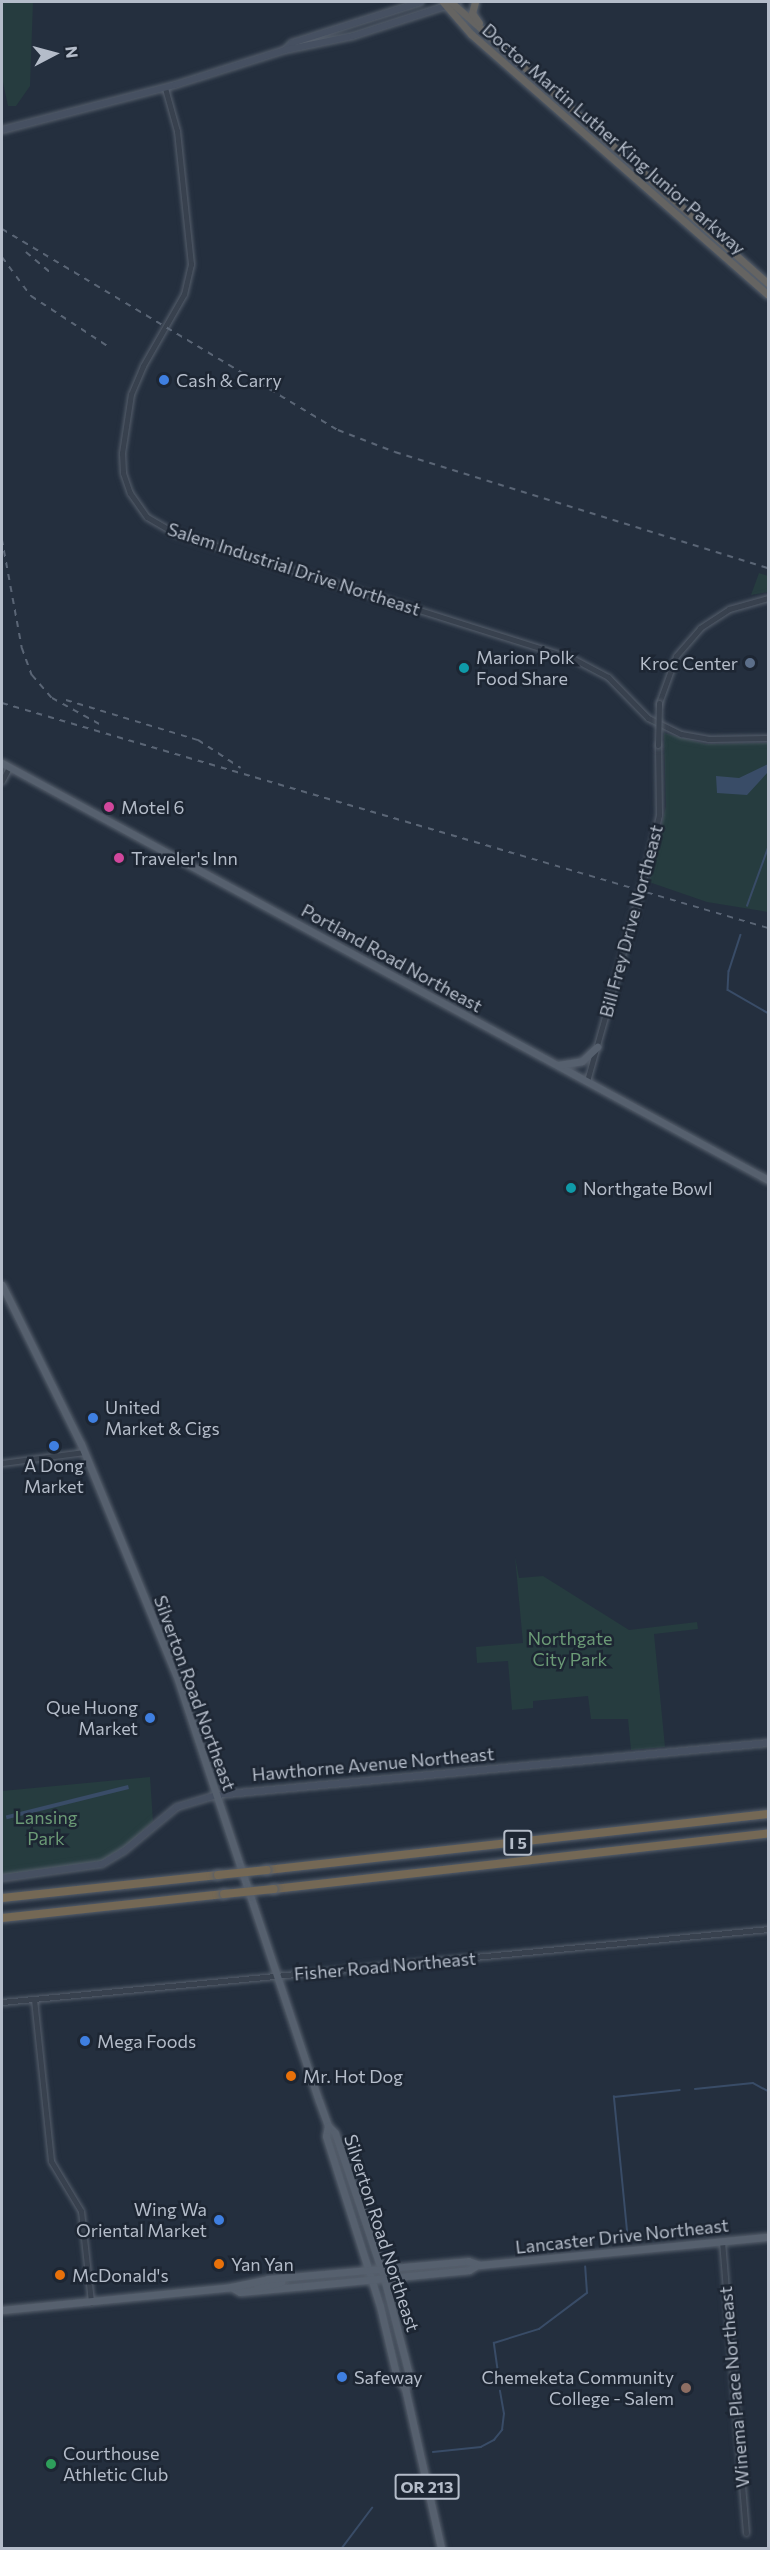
<!DOCTYPE html>
<style>
body{margin:0}
#map{position:relative;width:770px;height:2550px;overflow:hidden;background:#242f3e;font-family:Commissioner,sans-serif}
div>[style]{position:absolute}
[style*='--x']{left:calc(var(--x)*1px);top:calc(var(--y)*1px);width:calc(var(--w)*1px);rotate:calc(var(--a)*1deg)}
.green>*{inset:0;background:#263c3f}
.water>*{inset:0;background:#394c67;transform-origin:0 0}
.stream>*{height:1.5px;margin:-0.75px;padding:0 0.75px;transform-origin:0.75px;border-radius:0.75px;background:#394c67}
.roads{filter:drop-shadow(0 0 2px #565f6c) drop-shadow(0 0 2px #565f6c)}
.tertiary>*{height:5px;margin:-2.5px;padding:0 2.5px;transform-origin:2.5px;border-radius:2.5px;background:#38414e}
.secondary>*{height:6px;margin:-3px;padding:0 3px;transform-origin:3px;border-radius:3px;background:#465061}
.primary>*{height:7px;margin:-3.5px;padding:0 3.5px;transform-origin:3.5px;border-radius:3.5px;background:#56606e}
.trunk>*{height:7px;margin:-3.5px;padding:0 3.5px;transform-origin:3.5px;border-radius:3.5px;background:#656462}
.motorway>*{height:8px;margin:-4px;padding:0 4px;transform-origin:4px;border-radius:4px;background:#746855}
.rail>*{height:1.5px;margin-top:-0.75px;transform-origin:0;background:repeating-linear-gradient(90deg,#5a6575 0 6px,transparent 0 12px)}
.bridges{filter:drop-shadow(0 0 2px #565f6c) drop-shadow(0 0 2px #565f6c)}
.tertiary-bridge>*{height:5px;margin:-2.5px;padding:0 2.5px;transform-origin:2.5px;border-radius:2.5px;background:#38414e}
.motorway-bridge>*{height:8px;margin:-4px;padding:0 4px;transform-origin:4px;border-radius:4px;background:#746855}
.dots>*{width:16px;height:16px;translate:-50% -50%;box-sizing:border-box;border:3px solid #1d2633;border-radius:50%}
span{translate:-50% -50%;white-space:nowrap;text-align:center;line-height:1.15;-webkit-text-stroke:5px #1d2633;paint-order:stroke}
.shield-label span{padding:2px 4px;background:#1d2633;border:2px solid;border-radius:4px;-webkit-text-stroke-width:0}
.shield-label{font-size:16px;color:#b4bcc9;font-weight:700}
.street-label{font-size:18px;color:#b4bcc9}
.poi-label{font-size:18px;color:#b4bcc9}
.left{translate:0 -50%;text-align:left}
.right{translate:-100% -50%;text-align:right}
.park-label{font-size:18px;color:#6b9a76}
.frame{position:absolute;inset:0;border:3px solid #b4bcc9;pointer-events:none}
.north{position:absolute;left:24px;top:24px;width:60px;height:60px;-webkit-text-stroke:4px #1d2633;paint-order:stroke;rotate:84deg;font-size:16px;font-weight:700;line-height:24px;text-align:center;color:#b4bcc9}
.north::after{content:'';display:block;margin:auto;width:21px;height:27px;background:#b4bcc9;clip-path:polygon(50% 0,100% 100%,50% 72%,0 100%)}
</style>
<div id="map">
<div class="green">
<i style="clip-path:polygon(2px 2px,33px 2px,30px 86px,16px 106px,8px 106px,2px 78px)"></i>
<i style="clip-path:polygon(759px 573px,768px 576px,768px 592px,751px 595px)"></i>
<i style="clip-path:polygon(664px 733px,705px 744px,768px 743px,768px 912px,707px 902px,649px 882px,666px 806px)"></i>
<i style="clip-path:polygon(515px 1557px,519px 1578px,543px 1576px,629px 1630px,697px 1622px,698px 1629px,654px 1634px,665px 1747px,631px 1750px,628px 1719px,591px 1719px,588px 1696px,533px 1701px,533px 1708px,512px 1710px,508px 1661px,477px 1663px,476px 1647px,523px 1643px)"></i>
<i style="clip-path:polygon(150px 1777px,153px 1821px,129px 1844px,101px 1861px,2px 1875px,2px 1791px)"></i>
</div>
<div class="water">
<i style="clip-path:polygon(768px 764px,768px 772px,747px 795px,717px 793px,716px 776px,739px 778px)"></i>
<i style="left:128px;top:1785px;width:4px;height:126px;rotate:76deg"></i>
</div>
<div class="stream">
<i style="--x:747;--y:906;--w:62;--a:-70.1"></i>
<i style="--x:741;--y:935;--w:38;--a:108"></i>
<i style="--x:729;--y:971;--w:19;--a:93"></i>
<i style="--x:728;--y:990;--w:46;--a:29.9"></i>
<i style="--x:695;--y:2089;--w:58;--a:-5.9"></i>
<i style="--x:753;--y:2083;--w:17;--a:28"></i>
<i style="--x:628;--y:2241;--w:145;--a:-95.6"></i>
<i style="--x:614;--y:2097;--w:66;--a:-6.1"></i>
<i style="--x:498;--y:2373;--w:30;--a:-98"></i>
<i style="--x:494;--y:2343;--w:47;--a:-17.3"></i>
<i style="--x:539;--y:2329;--w:60;--a:-36.9"></i>
<i style="--x:587;--y:2293;--w:26;--a:-94"></i>
<i style="--x:433;--y:2452;--w:48;--a:-5.9"></i>
<i style="--x:481;--y:2447;--w:15;--a:-28"></i>
<i style="--x:494;--y:2440;--w:13;--a:-51"></i>
<i style="--x:502;--y:2430;--w:16;--a:-83"></i>
<i style="--x:504;--y:2414;--w:23;--a:-100"></i>
<i style="--x:342;--y:2548;--w:50;--a:-53.1"></i>
</div>
<div class="roads">
<div class="tertiary">
<i style="--x:165;--y:88;--w:45;--a:74.4"></i>
<i style="--x:177;--y:131;--w:134;--a:84"></i>
<i style="--x:191;--y:264;--w:31;--a:103"></i>
<i style="--x:184;--y:294;--w:83;--a:119.7"></i>
<i style="--x:143;--y:366;--w:30;--a:113"></i>
<i style="--x:131;--y:394;--w:60;--a:98.7"></i>
<i style="--x:122;--y:453;--w:20;--a:87"></i>
<i style="--x:123;--y:473;--w:21;--a:71"></i>
<i style="--x:130;--y:493;--w:29;--a:55"></i>
<i style="--x:147;--y:517;--w:32;--a:30"></i>
<i style="--x:175;--y:533;--w:416;--a:17.5"></i>
<i style="--x:572;--y:658;--w:41;--a:27.8"></i>
<i style="--x:608;--y:677;--w:57;--a:45.7"></i>
<i style="--x:648;--y:718;--w:37;--a:26"></i>
<i style="--x:681;--y:734;--w:27;--a:10"></i>
<i style="--x:708;--y:739;--w:60;--a:-1"></i>
<i style="--x:659;--y:703;--w:50;--a:-70.1"></i>
<i style="--x:676;--y:656;--w:37;--a:-49"></i>
<i style="--x:700;--y:628;--w:35;--a:-33"></i>
<i style="--x:729;--y:609;--w:41;--a:-15.8"></i>
<i style="--x:2;--y:781;--w:16;--a:-63"></i>
<i style="--x:647;--y:865;--w:51;--a:-76.5"></i>
<i style="--x:659;--y:815;--w:70;--a:-90.8"></i>
<i style="--x:587;--y:1081;--w:171;--a:-74.4"></i>
<i style="--x:2;--y:1463;--w:83;--a:-7.6"></i>
<i style="--x:34;--y:1999;--w:163;--a:84"></i>
<i style="--x:51;--y:2161;--w:58;--a:59"></i>
<i style="--x:81;--y:2211;--w:92;--a:83.7"></i>
<i style="--x:2;--y:2002;--w:769;--a:-5.44"></i>
<i style="--x:722;--y:2241;--w:293;--a:85.3"></i>
</div>
<div class="secondary">
<i style="--x:285;--y:50;--w:10;--a:-45"></i>
<i style="--x:292;--y:43;--w:135;--a:-17.6"></i>
<i style="--x:2;--y:130;--w:179;--a:-14.6"></i>
<i style="--x:175;--y:85;--w:115;--a:-17.7"></i>
<i style="--x:285;--y:50;--w:69;--a:-11.6"></i>
<i style="--x:353;--y:36;--w:110;--a:-17.9"></i>
<i style="--x:2;--y:1878;--w:101;--a:-8"></i>
<i style="--x:102;--y:1864;--w:26;--a:-31"></i>
<i style="--x:124;--y:1851;--w:69;--a:-39.7"></i>
<i style="--x:177;--y:1807;--w:42;--a:-16.7"></i>
<i style="--x:217;--y:1795;--w:553;--a:-5.39"></i>
</div>
<div class="primary">
<i style="--x:2;--y:763;--w:872;--a:28.56"></i>
<i style="--x:558;--y:1065;--w:24;--a:-9"></i>
<i style="--x:582;--y:1061;--w:21;--a:-43"></i>
<i style="--x:2;--y:1285;--w:178;--a:63.6"></i>
<i style="--x:81;--y:1444;--w:249;--a:67.6"></i>
<i style="--x:176;--y:1674;--w:450;--a:71.5"></i>
<i style="--x:319;--y:2101;--w:27;--a:70"></i>
<i style="--x:328;--y:2126;--w:10;--a:45"></i>
<i style="--x:335;--y:2133;--w:153;--a:71.3"></i>
<i style="--x:384;--y:2278;--w:100;--a:75.5"></i>
<i style="--x:409;--y:2375;--w:14;--a:107"></i>
<i style="--x:328;--y:2126;--w:10;--a:101"></i>
<i style="--x:326;--y:2136;--w:178;--a:72.4"></i>
<i style="--x:380;--y:2306;--w:74;--a:76.7"></i>
<i style="--x:397;--y:2378;--w:13;--a:51"></i>
<i style="--x:405;--y:2388;--w:164;--a:77.3"></i>
<i style="--x:231;--y:2287;--w:10;--a:29"></i>
<i style="--x:240;--y:2292;--w:65;--a:-5.3"></i>
<i style="--x:305;--y:2286;--w:165;--a:-5.6"></i>
<i style="--x:469;--y:2270;--w:9;--a:-32"></i>
<i style="--x:257;--y:2288;--w:25;--a:-14"></i>
<i style="--x:2;--y:2310;--w:230;--a:-5.7"></i>
<i style="--x:231;--y:2287;--w:38;--a:-12"></i>
<i style="--x:268;--y:2279;--w:201;--a:-5.1"></i>
<i style="--x:468;--y:2261;--w:13;--a:18"></i>
<i style="--x:480;--y:2265;--w:289;--a:-5.6"></i>
</div>
<div class="trunk">
<i style="--x:443;--y:2;--w:43;--a:48.8"></i>
<i style="--x:471;--y:34;--w:395;--a:41.3"></i>
<i style="--x:451;--y:2;--w:424;--a:41.6"></i>
<i style="--x:475;--y:2;--w:11;--a:105"></i>
<i style="--x:472;--y:13;--w:12;--a:55"></i>
</div>
<div class="motorway">
<i style="--x:267;--y:1870;--w:504;--a:-6.38"></i>
<i style="--x:274;--y:1889;--w:497;--a:-6.4"></i>
<i style="--x:2;--y:1898;--w:217;--a:-6.1"></i>
<i style="--x:2;--y:1918;--w:223;--a:-6.2"></i>
</div>
</div>
<div class="rail">
<i style="--x:2;--y:229;--w:392;--a:30.9"></i>
<i style="--x:338;--y:430;--w:61;--a:21.1"></i>
<i style="--x:395;--y:452;--w:391;--a:17.3"></i>
<i style="--x:26;--y:252;--w:31;--a:40"></i>
<i style="--x:2;--y:257;--w:49;--a:53.4"></i>
<i style="--x:31;--y:296;--w:93;--a:33.2"></i>
<i style="--x:2;--y:539;--w:111;--a:79.6"></i>
<i style="--x:22;--y:648;--w:29;--a:70"></i>
<i style="--x:32;--y:675;--w:30;--a:49"></i>
<i style="--x:52;--y:698;--w:58;--a:28.8"></i>
<i style="--x:66;--y:700;--w:138;--a:16.9"></i>
<i style="--x:198;--y:740;--w:51;--a:33.1"></i>
<i style="--x:2;--y:703;--w:798;--a:16.37"></i>
</div>
<div class="bridges">
<div class="tertiary-bridge">
<i style="--x:658;--y:745;--w:42;--a:-88.6"></i>
<i style="--x:633;--y:916;--w:53;--a:-74.6"></i>
</div>
<div class="motorway-bridge">
<i style="--x:218;--y:1875;--w:49;--a:-5.8"></i>
<i style="--x:224;--y:1894;--w:50;--a:-5.7"></i>
</div>
</div>
<div class="dots">
<i style="left:164px;top:380px;background:#3f7fe0"></i>
<i style="left:750px;top:663px;background:#5c6f8a"></i>
<i style="left:464px;top:668px;background:#0f9aa8"></i>
<i style="left:109px;top:807px;background:#d1479c"></i>
<i style="left:119px;top:858px;background:#d1479c"></i>
<i style="left:571px;top:1188px;background:#0f9aa8"></i>
<i style="left:93px;top:1418px;background:#3f7fe0"></i>
<i style="left:54px;top:1446px;background:#3f7fe0"></i>
<i style="left:150px;top:1718px;background:#3f7fe0"></i>
<i style="left:85px;top:2041px;background:#3f7fe0"></i>
<i style="left:291px;top:2076px;background:#e8710a"></i>
<i style="left:219px;top:2220px;background:#3f7fe0"></i>
<i style="left:219px;top:2264px;background:#e8710a"></i>
<i style="left:60px;top:2275px;background:#e8710a"></i>
<i style="left:342px;top:2377px;background:#3f7fe0"></i>
<i style="left:686px;top:2388px;background:#8d6e63"></i>
<i style="left:51px;top:2464px;background:#2e9e5b"></i>
</div>
<div class="shield-label">
<span style="left:518px;top:1843px">I 5</span>
<span style="left:427px;top:2487px">OR 213</span>
</div>
<div class="street-label">
<span style="left:614px;top:139px;rotate:41deg">Doctor Martin Luther King Junior Parkway</span>
<span style="left:294px;top:569px;rotate:18deg">Salem Industrial Drive Northeast</span>
<span style="left:631px;top:921px;rotate:-75deg">Bill Frey Drive Northeast</span>
<span style="left:392px;top:958px;rotate:29deg">Portland Road Northeast</span>
<span style="left:195px;top:1693px;rotate:70deg">Silverton Road Northeast</span>
<span style="left:373px;top:1764px;rotate:-5deg">Hawthorne Avenue Northeast</span>
<span style="left:385px;top:1966px;rotate:-5deg">Fisher Road Northeast</span>
<span style="left:382px;top:2233px;rotate:72deg">Silverton Road Northeast</span>
<span style="left:622px;top:2236px;rotate:-6deg">Lancaster Drive Northeast</span>
<span style="left:734px;top:2387px;rotate:-95deg">Winema Place Northeast</span>
</div>
<div class="poi-label">
<span class="left" style="left:176px;top:380px">Cash &amp; Carry</span>
<span class="left" style="left:476px;top:668px">Marion Polk<br>Food Share</span>
<span class="right" style="left:738px;top:663px">Kroc Center</span>
<span class="left" style="left:121px;top:807px">Motel 6</span>
<span class="left" style="left:131px;top:858px">Traveler's Inn</span>
<span class="left" style="left:583px;top:1188px">Northgate Bowl</span>
<span class="left" style="left:105px;top:1418px">United<br>Market &amp; Cigs</span>
<span style="left:54px;top:1476px">A Dong<br>Market</span>
<span class="right" style="left:138px;top:1718px">Que Huong<br>Market</span>
<span class="left" style="left:97px;top:2041px">Mega Foods</span>
<span class="left" style="left:303px;top:2076px">Mr. Hot Dog</span>
<span class="right" style="left:207px;top:2220px">Wing Wa<br>Oriental Market</span>
<span class="left" style="left:231px;top:2264px">Yan Yan</span>
<span class="left" style="left:72px;top:2275px">McDonald's</span>
<span class="left" style="left:354px;top:2377px">Safeway</span>
<span class="right" style="left:674px;top:2388px">Chemeketa Community<br>College - Salem</span>
<span class="left" style="left:63px;top:2464px">Courthouse<br>Athletic Club</span>
</div>
<div class="park-label">
<span style="left:570px;top:1649px">Northgate<br>City Park</span>
<span style="left:46px;top:1828px">Lansing<br>Park</span>
</div>
<div class="frame"></div>
<div class="north">N</div>
</div>
